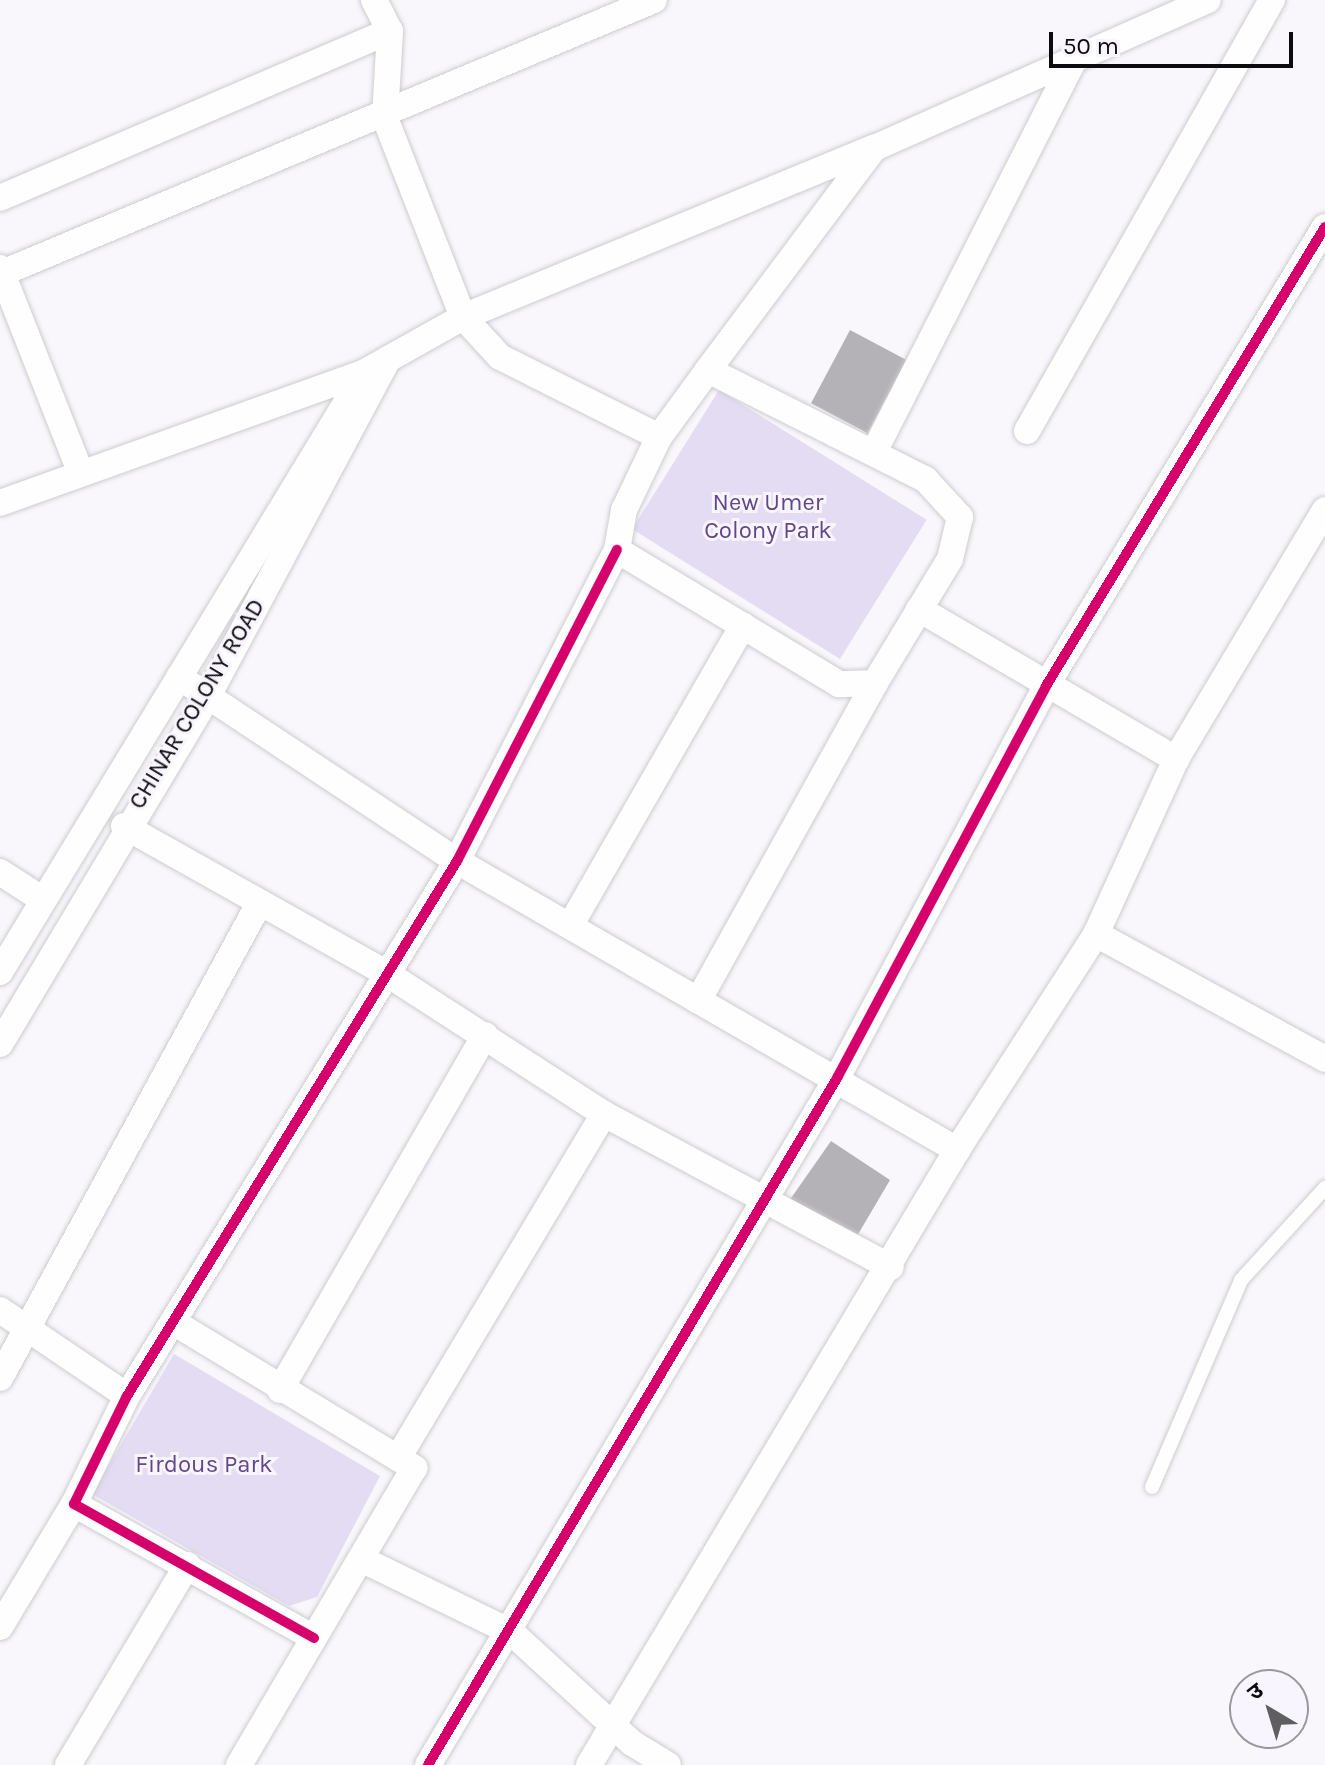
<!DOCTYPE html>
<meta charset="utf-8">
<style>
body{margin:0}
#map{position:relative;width:1325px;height:1765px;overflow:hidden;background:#f9f7fc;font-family:Karla,"Noto Sans Devanagari",sans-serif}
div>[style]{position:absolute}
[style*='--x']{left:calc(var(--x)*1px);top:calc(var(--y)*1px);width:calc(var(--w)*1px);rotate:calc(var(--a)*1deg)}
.green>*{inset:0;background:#e4dcf3;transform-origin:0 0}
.building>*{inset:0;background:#b4b2b6;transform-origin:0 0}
.roads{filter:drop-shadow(0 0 2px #cdcccf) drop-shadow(0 0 2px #cdcccf)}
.lane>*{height:14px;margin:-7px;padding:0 7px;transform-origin:7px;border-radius:7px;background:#fefeff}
.street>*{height:26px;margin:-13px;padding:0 13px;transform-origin:13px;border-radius:13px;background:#fefeff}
.cycleway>*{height:10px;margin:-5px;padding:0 5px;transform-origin:5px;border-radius:5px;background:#d6006c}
span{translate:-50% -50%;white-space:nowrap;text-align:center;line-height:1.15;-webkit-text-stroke:6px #f8f5fe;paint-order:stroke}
.park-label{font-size:24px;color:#624889}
.street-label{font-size:24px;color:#0c0b0e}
.north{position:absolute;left:1229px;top:1669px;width:80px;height:80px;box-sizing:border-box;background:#f8f5fe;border:2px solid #9a979e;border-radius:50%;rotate:322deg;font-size:22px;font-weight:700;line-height:32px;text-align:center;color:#0c0b0e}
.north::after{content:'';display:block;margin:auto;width:28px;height:36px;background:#5f5e61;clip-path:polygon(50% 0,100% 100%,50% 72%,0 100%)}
.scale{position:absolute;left:1049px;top:32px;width:244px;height:36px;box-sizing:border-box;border:4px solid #0c0b0e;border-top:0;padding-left:10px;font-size:24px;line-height:28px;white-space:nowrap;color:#0c0b0e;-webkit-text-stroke:6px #f8f5fe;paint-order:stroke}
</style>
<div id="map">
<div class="green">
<i style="left:719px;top:390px;width:245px;height:164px;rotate:32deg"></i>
<i style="clip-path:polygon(174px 1354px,380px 1476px,317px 1597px,289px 1606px,92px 1494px)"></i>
</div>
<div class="building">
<i style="left:850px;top:330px;width:64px;height:83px;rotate:28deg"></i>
<i style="clip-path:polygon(831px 1141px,890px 1180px,857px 1236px,789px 1201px)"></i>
</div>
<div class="roads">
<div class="lane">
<i style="--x:1152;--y:1487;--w:225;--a:-66.7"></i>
<i style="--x:1241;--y:1280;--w:125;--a:-47.6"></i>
</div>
<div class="street">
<i style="--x:374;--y:0;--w:35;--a:63"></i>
<i style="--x:390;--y:31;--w:87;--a:93.3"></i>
<i style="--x:385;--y:118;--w:214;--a:68.6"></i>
<i style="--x:463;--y:317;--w:54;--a:47.2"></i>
<i style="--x:500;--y:357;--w:178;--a:26.7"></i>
<i style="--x:0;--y:198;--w:424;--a:-23.2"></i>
<i style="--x:0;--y:268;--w:218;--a:68.5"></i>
<i style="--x:0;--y:274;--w:709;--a:-22.73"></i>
<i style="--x:708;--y:370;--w:243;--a:26.7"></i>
<i style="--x:925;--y:479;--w:52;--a:47.4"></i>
<i style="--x:960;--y:517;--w:43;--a:103.4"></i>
<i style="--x:950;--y:559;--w:145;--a:121.2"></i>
<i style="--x:875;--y:683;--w:36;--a:178"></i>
<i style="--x:839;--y:684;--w:259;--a:-148.9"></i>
<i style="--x:617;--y:550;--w:41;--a:-80.1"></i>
<i style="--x:624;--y:510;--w:81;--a:-64.4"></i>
<i style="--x:659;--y:437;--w:83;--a:-53.8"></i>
<i style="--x:708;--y:370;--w:277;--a:-53.2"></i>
<i style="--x:1027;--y:431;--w:496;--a:-60.4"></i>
<i style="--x:874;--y:452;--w:445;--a:-63"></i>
<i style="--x:0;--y:503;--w:388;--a:-19.7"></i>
<i style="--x:365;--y:372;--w:112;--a:-29.3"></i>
<i style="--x:463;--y:317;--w:444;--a:-22.4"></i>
<i style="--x:874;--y:148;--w:365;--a:-23.9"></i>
<i style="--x:919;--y:609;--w:298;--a:30.3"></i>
<i style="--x:179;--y:677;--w:333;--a:33.5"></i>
<i style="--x:457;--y:861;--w:578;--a:30.03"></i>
<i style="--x:124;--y:826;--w:300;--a:29.3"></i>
<i style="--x:386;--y:973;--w:260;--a:32.9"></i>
<i style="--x:604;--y:1114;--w:325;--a:28.1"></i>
<i style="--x:0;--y:872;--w:48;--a:33"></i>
<i style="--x:570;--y:926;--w:347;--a:-60.1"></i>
<i style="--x:1096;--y:934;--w:261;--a:28.6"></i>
<i style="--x:0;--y:972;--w:672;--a:-58.7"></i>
<i style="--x:698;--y:1001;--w:364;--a:-60.9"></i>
<i style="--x:0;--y:1044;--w:405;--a:-59.1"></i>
<i style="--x:208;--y:696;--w:382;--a:-61.9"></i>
<i style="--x:0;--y:1310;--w:153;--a:34.1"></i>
<i style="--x:175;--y:1323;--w:280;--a:31.2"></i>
<i style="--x:414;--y:1468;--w:345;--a:120.5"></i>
<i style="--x:0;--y:1378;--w:542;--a:-61.36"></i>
<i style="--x:280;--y:1390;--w:410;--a:-60"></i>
<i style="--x:398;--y:1458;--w:401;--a:-59.1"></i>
<i style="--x:361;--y:1559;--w:167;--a:26"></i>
<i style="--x:511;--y:1632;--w:164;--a:42.5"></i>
<i style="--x:632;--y:1743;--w:42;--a:31.4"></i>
<i style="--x:0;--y:1627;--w:144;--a:-59"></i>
<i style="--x:314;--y:1638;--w:275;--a:-150.8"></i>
<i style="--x:74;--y:1504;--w:120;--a:-63.9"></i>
<i style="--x:127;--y:1396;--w:629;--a:-58.33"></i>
<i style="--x:457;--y:861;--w:350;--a:-62.8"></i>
<i style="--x:68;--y:1765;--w:233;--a:-59.2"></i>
<i style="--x:428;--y:1765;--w:800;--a:-59.23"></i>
<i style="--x:837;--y:1078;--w:444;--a:-61.9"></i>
<i style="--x:1046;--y:686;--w:537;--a:-58.71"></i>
<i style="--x:589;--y:1765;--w:717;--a:-59.1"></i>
<i style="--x:957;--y:1150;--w:257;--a:-57.2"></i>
<i style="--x:1096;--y:934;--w:192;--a:-65.4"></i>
<i style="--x:1176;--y:759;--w:290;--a:-59.1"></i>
</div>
</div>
<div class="cycleway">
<i style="--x:314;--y:1638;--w:275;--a:-150.8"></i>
<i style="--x:74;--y:1504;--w:120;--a:-63.9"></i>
<i style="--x:127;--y:1396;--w:629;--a:-58.33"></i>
<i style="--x:457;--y:861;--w:350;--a:-62.8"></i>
<i style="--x:428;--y:1765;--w:800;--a:-59.23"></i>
<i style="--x:837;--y:1078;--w:444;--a:-61.9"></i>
<i style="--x:1046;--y:686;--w:537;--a:-58.71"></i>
</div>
<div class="park-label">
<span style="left:768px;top:517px">New Umer<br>Colony Park</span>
<span style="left:204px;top:1465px">Firdous Park</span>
</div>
<div class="street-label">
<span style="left:197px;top:704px;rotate:-59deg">CHINAR COLONY ROAD</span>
</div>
<div class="north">उ</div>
<div class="scale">50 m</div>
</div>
